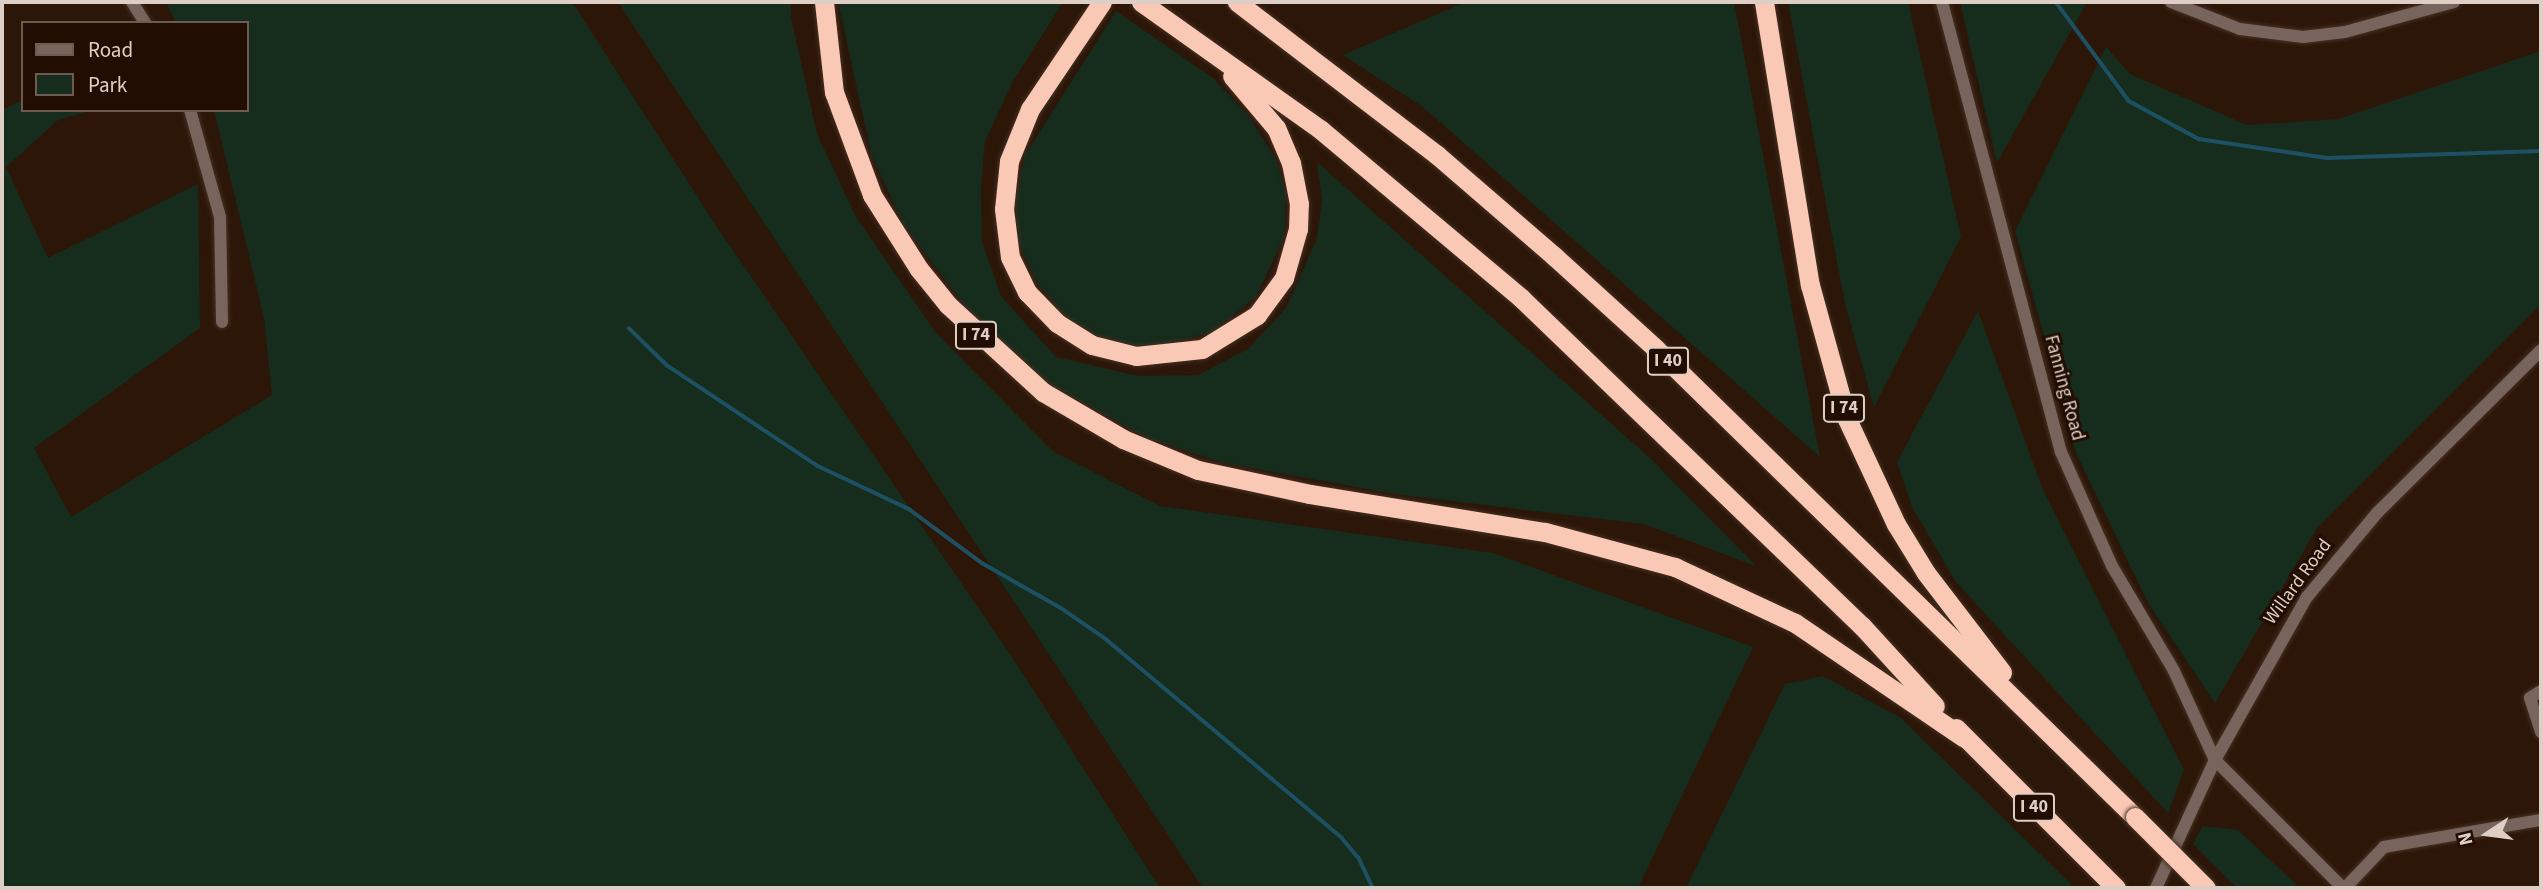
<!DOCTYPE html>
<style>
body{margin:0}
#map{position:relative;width:2543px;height:890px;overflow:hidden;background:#2c1608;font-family:"Source Sans 3",sans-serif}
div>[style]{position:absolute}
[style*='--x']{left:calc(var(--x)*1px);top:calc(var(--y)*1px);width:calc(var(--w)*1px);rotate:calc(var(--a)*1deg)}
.green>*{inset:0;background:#162c1c}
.stream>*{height:3.5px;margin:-1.75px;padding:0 1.75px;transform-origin:1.75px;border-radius:1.75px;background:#1e5063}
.roads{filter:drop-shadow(0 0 2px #453023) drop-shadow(0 0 2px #453023)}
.minor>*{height:12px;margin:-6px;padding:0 6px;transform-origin:6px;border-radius:6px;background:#77645c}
.highway>*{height:19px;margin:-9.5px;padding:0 9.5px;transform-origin:9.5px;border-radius:9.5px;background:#fac9b6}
.bridges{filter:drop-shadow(0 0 2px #453023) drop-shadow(0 0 2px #453023)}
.highway-bridge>*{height:19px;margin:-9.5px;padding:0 9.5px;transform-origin:9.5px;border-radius:9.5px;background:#fac9b6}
span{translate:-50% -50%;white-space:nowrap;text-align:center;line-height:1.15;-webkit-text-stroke:6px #220d02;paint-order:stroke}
.shield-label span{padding:2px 5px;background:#220d02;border:2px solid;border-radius:5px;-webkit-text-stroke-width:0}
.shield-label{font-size:18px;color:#decfc6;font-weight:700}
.street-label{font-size:19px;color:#decfc6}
.frame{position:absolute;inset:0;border:4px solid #decfc6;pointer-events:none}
.legend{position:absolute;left:21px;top:21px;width:228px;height:91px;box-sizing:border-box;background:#220d02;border:2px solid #6d5b50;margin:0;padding:9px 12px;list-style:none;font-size:21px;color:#decfc6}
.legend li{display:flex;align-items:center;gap:14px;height:35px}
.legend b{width:35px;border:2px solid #6d5b50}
.north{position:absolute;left:2452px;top:799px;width:70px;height:70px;-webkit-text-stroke:5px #220d02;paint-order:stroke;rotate:257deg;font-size:19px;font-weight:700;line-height:28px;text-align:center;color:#decfc6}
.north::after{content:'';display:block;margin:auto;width:24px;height:32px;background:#decfc6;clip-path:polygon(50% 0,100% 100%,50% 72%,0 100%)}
</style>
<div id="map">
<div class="green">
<i style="clip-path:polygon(166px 2px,572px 2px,717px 227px,1014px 660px,1160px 888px,2px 888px,2px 110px,23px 100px,23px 110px,93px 110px,58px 120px,6px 167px,48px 258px,198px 184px,200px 328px,34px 448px,71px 517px,272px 395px,264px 318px,214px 110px,247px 110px,247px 23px,176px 23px)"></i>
<i style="clip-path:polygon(618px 2px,791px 2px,791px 18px,817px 134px,856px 217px,936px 333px,1054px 452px,1160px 506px,1493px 553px,1753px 647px,1638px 888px,1203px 888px)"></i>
<i style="clip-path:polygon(838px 2px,1063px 2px,1012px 83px,985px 141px,981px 187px,982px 242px,1001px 296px,1056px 357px,1138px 376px,1198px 375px,1248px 349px,1286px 308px,1317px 238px,1322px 200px,1317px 162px,1651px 459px,1756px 566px,1644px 524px,1401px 495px,1223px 463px,1147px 438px,1051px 385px,969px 311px,905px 227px,872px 157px)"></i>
<i style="clip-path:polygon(1465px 2px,1734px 2px,1820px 457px,1423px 107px,1343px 55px)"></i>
<i style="clip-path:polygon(1788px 2px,1908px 2px,1961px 237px,1874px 407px,1845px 304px)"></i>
<i style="clip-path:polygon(1960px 2px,2087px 2px,1997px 163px)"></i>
<i style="clip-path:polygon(1116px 11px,1213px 78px,1249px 116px,1276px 159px,1286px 192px,1284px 238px,1256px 297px,1214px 331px,1158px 348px,1110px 344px,1071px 324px,1037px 283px,1019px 244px,1015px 203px,1025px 155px)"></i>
<i style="clip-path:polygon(2106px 47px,2130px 74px,2247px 125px,2338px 119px,2541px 51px,2541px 304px,2317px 528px,2215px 703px,2149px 605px,2076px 453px,2015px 231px)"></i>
<i style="clip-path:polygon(1978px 311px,2043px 490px,2184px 770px,2168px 813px,1956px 582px,1912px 507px,1897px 462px)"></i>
<i style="clip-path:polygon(1823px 676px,1901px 718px,2075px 888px,1686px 888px,1785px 684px)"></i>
<i style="clip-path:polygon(2203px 826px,2238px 830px,2300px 888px,2237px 888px,2193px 844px)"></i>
</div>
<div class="stream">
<i style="--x:2056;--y:2;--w:123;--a:53.6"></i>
<i style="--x:2129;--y:101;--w:80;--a:28.5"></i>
<i style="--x:2199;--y:139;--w:129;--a:8.4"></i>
<i style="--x:2327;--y:158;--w:214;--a:-1.9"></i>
<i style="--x:629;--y:328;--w:54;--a:44.3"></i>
<i style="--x:668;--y:366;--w:180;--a:33.7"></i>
<i style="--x:818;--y:466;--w:101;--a:25.3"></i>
<i style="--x:909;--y:509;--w:91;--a:36.5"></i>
<i style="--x:982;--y:563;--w:91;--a:29.7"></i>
<i style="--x:1061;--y:608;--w:55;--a:34.6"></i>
<i style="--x:1106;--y:639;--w:309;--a:40.1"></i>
<i style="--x:1342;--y:838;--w:26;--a:50"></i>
<i style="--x:1359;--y:858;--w:33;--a:65"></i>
</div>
<div class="roads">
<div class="minor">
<i style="--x:132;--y:2;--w:25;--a:58"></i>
<i style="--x:1942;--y:2;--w:465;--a:75.2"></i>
<i style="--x:2061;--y:452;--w:125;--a:65.9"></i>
<i style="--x:2112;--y:566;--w:122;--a:59.4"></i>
<i style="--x:2174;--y:671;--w:98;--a:65.3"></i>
<i style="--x:2215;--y:760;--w:181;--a:45"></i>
<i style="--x:2171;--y:2;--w:74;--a:21.4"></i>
<i style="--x:2240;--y:29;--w:64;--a:7.2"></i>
<i style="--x:2303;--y:37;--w:42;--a:-6.8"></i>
<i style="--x:2345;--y:32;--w:113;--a:-15.4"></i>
<i style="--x:190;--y:110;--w:111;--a:74.3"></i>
<i style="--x:220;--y:217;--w:105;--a:88.9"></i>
<i style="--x:2541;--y:691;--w:13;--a:148"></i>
<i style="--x:2530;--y:698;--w:36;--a:72"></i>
<i style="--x:2156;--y:888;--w:141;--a:-65.3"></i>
<i style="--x:2215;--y:760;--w:187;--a:-60.6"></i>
<i style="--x:2307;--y:597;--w:109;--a:-50.2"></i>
<i style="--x:2377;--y:513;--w:231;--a:-44.8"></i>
<i style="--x:2345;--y:888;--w:57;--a:-46.4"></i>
<i style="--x:2384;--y:847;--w:159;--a:-9.8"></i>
</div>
<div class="highway">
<i style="--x:824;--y:2;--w:91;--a:83.7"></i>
<i style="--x:834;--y:92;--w:110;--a:69.7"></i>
<i style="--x:872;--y:195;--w:88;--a:57.6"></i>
<i style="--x:919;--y:269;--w:46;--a:51.1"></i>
<i style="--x:948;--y:305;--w:129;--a:42.5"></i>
<i style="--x:1043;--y:392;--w:93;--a:30.4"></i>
<i style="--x:1123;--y:439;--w:81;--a:22.5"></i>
<i style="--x:1198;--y:470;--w:115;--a:12.1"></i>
<i style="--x:1310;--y:494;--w:238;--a:9.2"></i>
<i style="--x:1545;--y:532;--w:135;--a:15.1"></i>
<i style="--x:1675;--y:567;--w:132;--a:25"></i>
<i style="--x:1795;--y:623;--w:204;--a:34.2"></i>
<i style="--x:1102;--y:2;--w:129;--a:123.9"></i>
<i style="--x:1030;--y:109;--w:56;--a:112"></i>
<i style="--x:1009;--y:161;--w:48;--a:95.9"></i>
<i style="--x:1004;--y:209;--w:48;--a:82.9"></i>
<i style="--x:1010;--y:257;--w:39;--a:64"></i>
<i style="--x:1027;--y:292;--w:43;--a:45.9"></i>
<i style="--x:1057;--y:323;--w:41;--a:32.2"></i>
<i style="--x:1092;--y:345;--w:45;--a:14"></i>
<i style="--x:1136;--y:356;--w:66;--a:-6.1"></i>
<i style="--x:1202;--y:349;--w:65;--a:-31.7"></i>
<i style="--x:1257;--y:315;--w:46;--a:-53.9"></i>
<i style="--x:1284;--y:278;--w:51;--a:-74.1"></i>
<i style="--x:1298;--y:229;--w:25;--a:-88"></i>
<i style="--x:1299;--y:204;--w:42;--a:-101"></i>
<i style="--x:1291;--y:163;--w:38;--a:-113"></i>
<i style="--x:1276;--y:128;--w:68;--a:-130.2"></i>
<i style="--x:1141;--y:2;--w:221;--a:35.4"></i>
<i style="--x:1321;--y:130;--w:261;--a:40"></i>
<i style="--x:1521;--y:298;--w:473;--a:43.9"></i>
<i style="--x:1862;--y:626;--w:108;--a:47.6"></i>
<i style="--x:1237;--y:2;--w:252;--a:37.4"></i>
<i style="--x:1437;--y:155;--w:155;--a:40.8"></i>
<i style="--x:1554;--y:256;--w:137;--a:42.3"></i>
<i style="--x:1655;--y:348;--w:671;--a:44.34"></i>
<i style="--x:1764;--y:2;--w:287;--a:80.8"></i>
<i style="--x:1810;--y:285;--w:139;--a:74.6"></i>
<i style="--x:1847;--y:419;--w:116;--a:65"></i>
<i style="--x:1896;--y:524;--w:57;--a:58.5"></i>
<i style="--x:1926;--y:573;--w:125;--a:52.5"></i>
<i style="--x:1956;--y:728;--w:226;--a:45"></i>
</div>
</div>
<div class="bridges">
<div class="highway-bridge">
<i style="--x:2135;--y:817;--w:100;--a:45"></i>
</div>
</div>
<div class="shield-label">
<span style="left:976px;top:335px">I 74</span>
<span style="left:1668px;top:361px">I 40</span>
<span style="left:1844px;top:408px">I 74</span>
<span style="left:2034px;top:807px">I 40</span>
</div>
<div class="street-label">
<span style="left:2064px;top:388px;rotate:75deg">Fanning Road</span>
<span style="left:2298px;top:582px;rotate:-54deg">Willard Road</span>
</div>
<div class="frame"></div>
<ul class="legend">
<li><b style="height:9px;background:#77645c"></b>Road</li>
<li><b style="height:19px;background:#162c1c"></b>Park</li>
</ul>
<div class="north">N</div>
</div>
